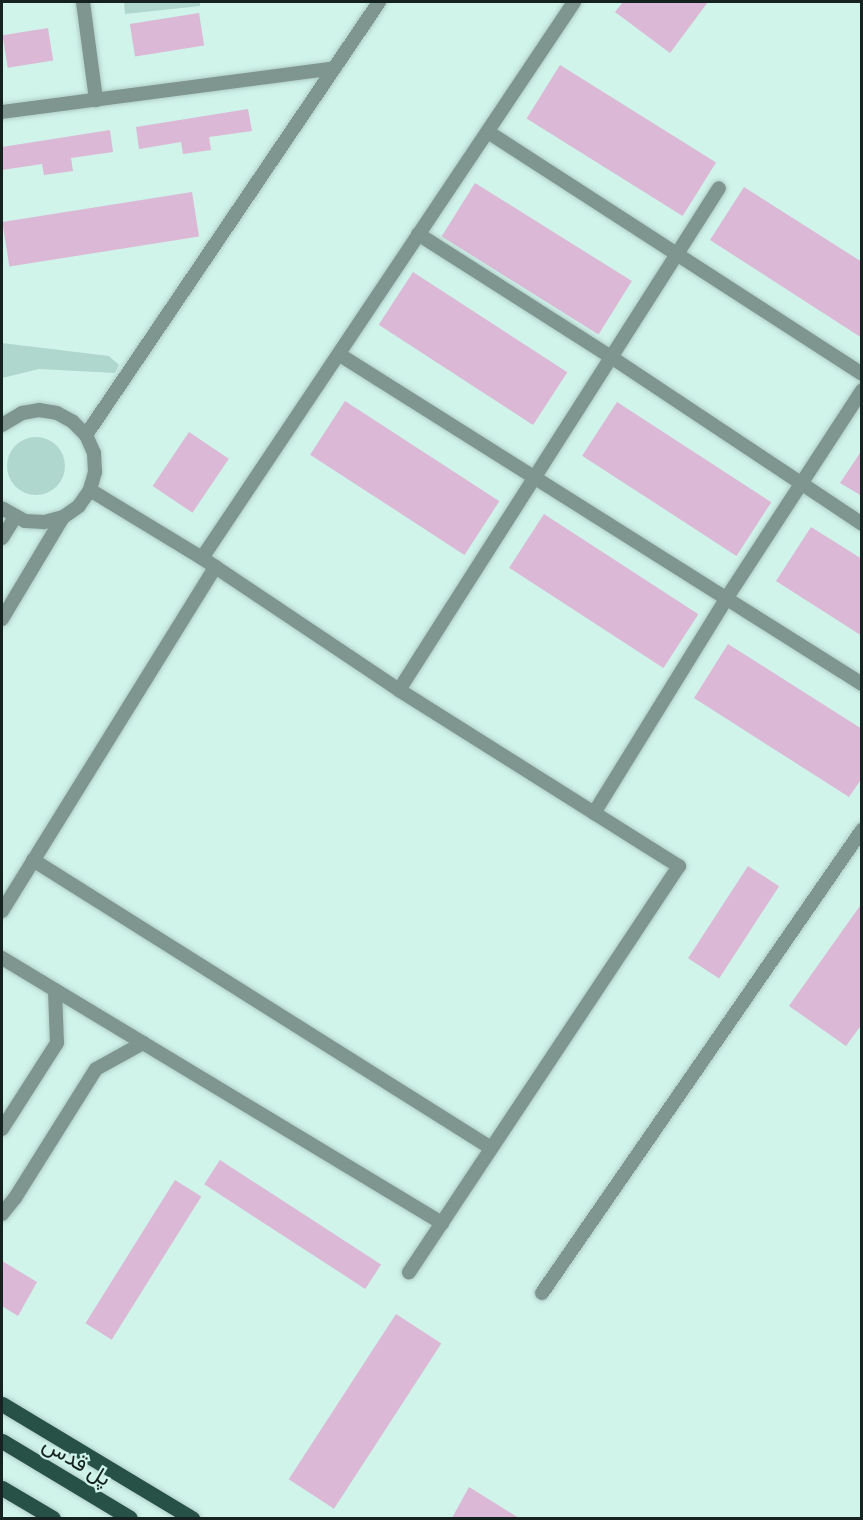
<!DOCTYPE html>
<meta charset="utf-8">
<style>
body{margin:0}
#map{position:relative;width:863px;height:1520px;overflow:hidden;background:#d0f3ea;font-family:Signika,Vazirmatn,sans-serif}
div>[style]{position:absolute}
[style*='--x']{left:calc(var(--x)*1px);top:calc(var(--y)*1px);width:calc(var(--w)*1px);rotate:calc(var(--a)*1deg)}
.green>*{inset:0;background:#b0d7ce}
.round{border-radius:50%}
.building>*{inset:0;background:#dbb8d6;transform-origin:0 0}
.roads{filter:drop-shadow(0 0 2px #aecdc5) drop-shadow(0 0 2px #aecdc5)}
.lane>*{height:14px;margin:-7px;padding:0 7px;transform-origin:7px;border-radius:7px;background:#7f9590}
.primary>*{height:15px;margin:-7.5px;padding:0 7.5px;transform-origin:7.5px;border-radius:7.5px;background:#275047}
span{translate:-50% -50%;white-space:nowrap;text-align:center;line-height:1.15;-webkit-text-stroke:4.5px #d0f3ea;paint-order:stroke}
.street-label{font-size:22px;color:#15221f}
.frame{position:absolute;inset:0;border:3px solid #15221f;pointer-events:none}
</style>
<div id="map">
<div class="green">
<i style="clip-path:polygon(124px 2px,200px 2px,200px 6px,125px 14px)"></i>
<i style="clip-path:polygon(2px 343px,109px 356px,119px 365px,115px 373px,39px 369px,2px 378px)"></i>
<i class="round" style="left:7px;top:437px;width:58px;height:58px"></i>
</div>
<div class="building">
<i style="clip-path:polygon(623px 2px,708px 2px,670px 53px,615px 12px)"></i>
<i style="left:199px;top:13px;width:33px;height:70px;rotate:81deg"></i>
<i style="left:48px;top:28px;width:33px;height:46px;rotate:81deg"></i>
<i style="left:560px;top:65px;width:184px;height:63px;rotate:32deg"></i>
<i style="clip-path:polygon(248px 109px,252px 131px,209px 137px,211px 150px,183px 154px,181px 142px,139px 149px,136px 127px)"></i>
<i style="clip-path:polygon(110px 130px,113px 152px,71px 158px,73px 171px,44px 175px,42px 164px,2px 170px,2px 147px)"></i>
<i style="left:475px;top:183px;width:185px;height:63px;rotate:32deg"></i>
<i style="clip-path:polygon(744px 187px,862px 262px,862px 338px,710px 240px)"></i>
<i style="left:192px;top:192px;width:45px;height:192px;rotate:81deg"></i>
<i style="left:413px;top:272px;width:184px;height:63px;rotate:33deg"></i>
<i style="left:345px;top:401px;width:184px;height:64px;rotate:33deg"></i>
<i style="left:617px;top:402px;width:184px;height:64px;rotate:33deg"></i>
<i style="left:189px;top:432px;width:48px;height:65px;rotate:34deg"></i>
<i style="clip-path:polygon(862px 450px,862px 496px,840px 483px)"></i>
<i style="left:544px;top:514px;width:184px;height:64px;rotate:33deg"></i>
<i style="clip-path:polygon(811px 527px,862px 559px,862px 636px,776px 581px)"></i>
<i style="clip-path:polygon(728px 644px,862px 729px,862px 778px,849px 797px,694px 698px)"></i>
<i style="left:748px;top:866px;width:37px;height:110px;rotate:33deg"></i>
<i style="clip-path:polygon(862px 903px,862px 1024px,846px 1046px,789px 1006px)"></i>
<i style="left:220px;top:1160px;width:192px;height:29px;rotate:33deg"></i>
<i style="left:175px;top:1180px;width:31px;height:169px;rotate:32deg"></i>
<i style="clip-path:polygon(2px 1261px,37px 1282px,18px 1316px,2px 1306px)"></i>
<i style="left:396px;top:1314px;width:54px;height:197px;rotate:33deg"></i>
<i style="clip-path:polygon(469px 1487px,519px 1518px,452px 1518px)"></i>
</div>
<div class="roads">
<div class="lane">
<i style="--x:83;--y:2;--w:99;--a:82.4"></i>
<i style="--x:2;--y:112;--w:335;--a:-7.5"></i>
<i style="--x:488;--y:132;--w:445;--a:32.9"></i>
<i style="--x:418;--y:234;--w:229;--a:32.5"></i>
<i style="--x:611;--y:357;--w:301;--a:33.6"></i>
<i style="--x:340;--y:355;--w:617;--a:32.22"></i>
<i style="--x:2;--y:425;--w:23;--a:-31"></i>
<i style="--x:22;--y:413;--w:17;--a:-10"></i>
<i style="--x:39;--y:410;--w:18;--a:9"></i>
<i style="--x:57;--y:413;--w:18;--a:29"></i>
<i style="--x:73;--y:422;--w:18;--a:45"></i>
<i style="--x:86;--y:435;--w:20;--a:66"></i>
<i style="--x:94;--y:453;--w:19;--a:87"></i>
<i style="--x:95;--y:472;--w:19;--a:106"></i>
<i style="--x:90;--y:490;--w:19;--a:125"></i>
<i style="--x:79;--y:506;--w:19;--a:145"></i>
<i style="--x:63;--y:517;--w:20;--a:165"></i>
<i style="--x:44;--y:522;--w:19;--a:-177"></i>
<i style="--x:25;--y:521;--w:26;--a:-151"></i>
<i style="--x:86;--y:435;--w:523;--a:-55.91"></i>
<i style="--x:90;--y:490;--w:131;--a:31.3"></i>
<i style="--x:202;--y:558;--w:237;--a:33.8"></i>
<i style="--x:399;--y:690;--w:331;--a:32.2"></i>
<i style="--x:679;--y:866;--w:488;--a:123.6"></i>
<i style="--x:2;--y:538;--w:25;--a:-58"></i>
<i style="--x:202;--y:558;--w:669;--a:-56.21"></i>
<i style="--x:2;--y:619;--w:119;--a:-59.1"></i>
<i style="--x:399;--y:690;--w:595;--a:-57.48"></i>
<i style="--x:594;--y:813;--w:251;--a:-58.3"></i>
<i style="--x:726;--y:599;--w:249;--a:-56.9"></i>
<i style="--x:33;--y:860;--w:541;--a:32.16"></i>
<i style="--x:2;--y:911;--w:405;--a:-58.2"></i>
<i style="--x:2;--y:958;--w:514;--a:31.06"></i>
<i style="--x:2;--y:1129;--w:102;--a:-57.4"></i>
<i style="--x:57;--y:1043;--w:53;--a:-92.2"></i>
<i style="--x:2;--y:1214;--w:21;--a:-51"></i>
<i style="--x:15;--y:1198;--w:152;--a:-57.9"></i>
<i style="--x:96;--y:1069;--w:54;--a:-29"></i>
<i style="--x:542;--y:1293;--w:563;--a:-55.35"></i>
</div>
<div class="primary">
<i style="--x:2;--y:1404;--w:222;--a:31"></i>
<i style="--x:2;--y:1441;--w:149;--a:31"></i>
<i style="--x:2;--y:1488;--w:59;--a:30.5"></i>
</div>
</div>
<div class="street-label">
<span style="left:77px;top:1461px;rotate:31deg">پل قدس</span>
</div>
<div class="frame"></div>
</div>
